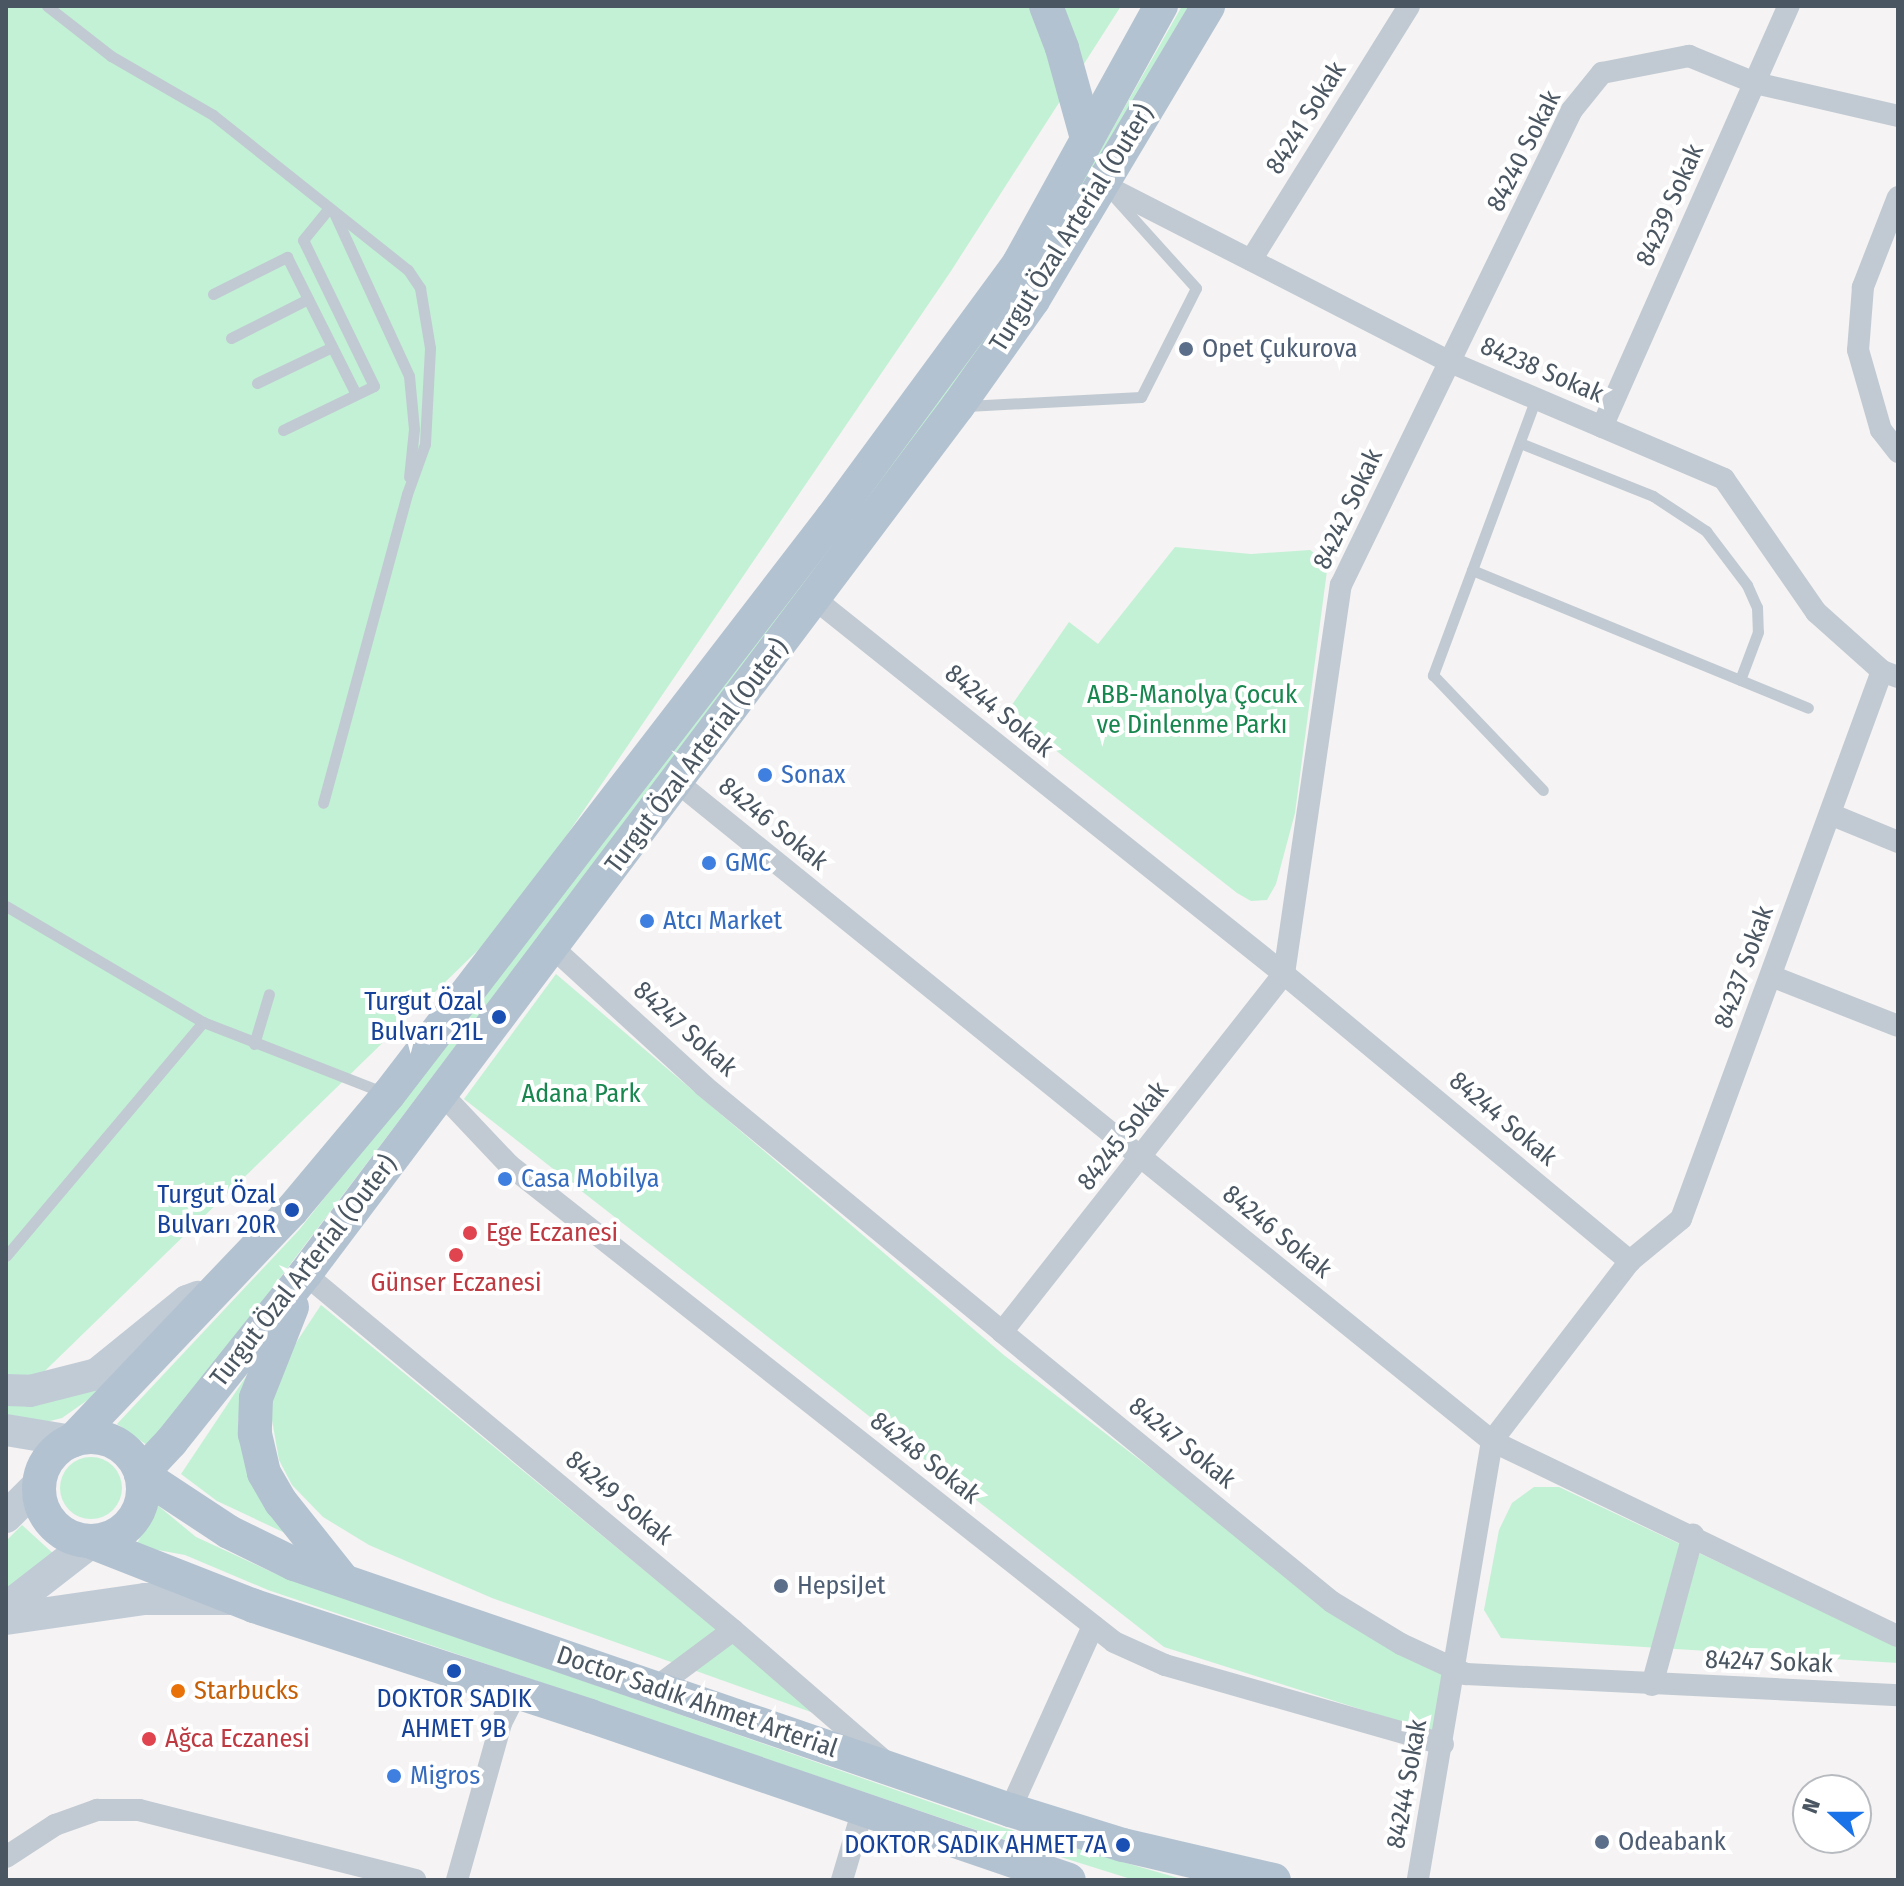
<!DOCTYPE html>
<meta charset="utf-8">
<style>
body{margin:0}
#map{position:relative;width:1904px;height:1886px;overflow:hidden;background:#f5f3f3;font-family:"Fira Sans Condensed",sans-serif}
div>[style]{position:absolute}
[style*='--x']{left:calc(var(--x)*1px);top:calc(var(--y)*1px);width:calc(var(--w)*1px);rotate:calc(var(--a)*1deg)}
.green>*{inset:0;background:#c3f1d5}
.round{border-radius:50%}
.lane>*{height:11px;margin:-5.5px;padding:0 5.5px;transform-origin:5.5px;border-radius:5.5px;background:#c1cad2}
.street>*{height:22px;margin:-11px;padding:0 11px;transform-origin:11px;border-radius:11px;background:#c1cad2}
.secondary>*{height:32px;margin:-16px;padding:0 16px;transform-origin:16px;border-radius:16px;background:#c1cbd6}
.primary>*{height:34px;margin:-17px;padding:0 17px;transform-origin:17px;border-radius:17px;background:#b3c2d1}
.primary>.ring{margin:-17px;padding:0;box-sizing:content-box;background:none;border:34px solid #b3c2d1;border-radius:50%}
.dots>*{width:22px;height:22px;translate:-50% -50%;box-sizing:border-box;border:4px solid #fff;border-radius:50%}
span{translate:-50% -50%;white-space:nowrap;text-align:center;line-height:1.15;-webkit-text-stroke:8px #fff;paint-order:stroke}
.street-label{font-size:26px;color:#4a5661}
.service-label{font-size:26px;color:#4e5e75}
.left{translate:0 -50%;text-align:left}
.park-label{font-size:26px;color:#17864f}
.shop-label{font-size:26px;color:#366cbe}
.transit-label{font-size:26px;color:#164399}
.right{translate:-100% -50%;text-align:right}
.health-label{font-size:26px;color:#be3a42}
.food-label{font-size:26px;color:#c56008}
.frame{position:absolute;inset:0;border:8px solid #4a5661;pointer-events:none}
.north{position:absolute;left:1792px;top:1774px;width:80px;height:80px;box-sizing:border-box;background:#fff;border:2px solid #b7bbc0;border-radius:50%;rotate:291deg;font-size:22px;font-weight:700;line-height:32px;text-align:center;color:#4a5661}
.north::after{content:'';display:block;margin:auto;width:28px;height:36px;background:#1a73e8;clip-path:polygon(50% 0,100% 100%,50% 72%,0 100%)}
</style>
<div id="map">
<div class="green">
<i style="clip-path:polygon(6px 6px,1121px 6px,951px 271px,509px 920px,17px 1398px,135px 1355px,92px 1397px,62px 1418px,42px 1423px,6px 1419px)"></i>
<i style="clip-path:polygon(1182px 6px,1191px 6px,1020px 294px,899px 461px,151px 1448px,117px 1424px,299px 1230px,444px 1047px,1080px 186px)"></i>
<i style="clip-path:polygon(1175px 547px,1251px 554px,1310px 550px,1328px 563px,1295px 813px,1276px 884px,1267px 900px,1251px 901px,1237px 893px,1007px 712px,1069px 622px,1098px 644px)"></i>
<i style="clip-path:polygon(556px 974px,1005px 1356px,1328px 1605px,1449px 1669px,1442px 1735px,1164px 1647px,464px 1099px)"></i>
<i style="clip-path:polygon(321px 1305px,822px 1716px,492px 1598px,369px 1545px,323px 1517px,292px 1485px,279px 1460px,268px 1397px,282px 1364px)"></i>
<i style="clip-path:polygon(249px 1372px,238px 1421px,251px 1479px,285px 1533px,217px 1501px,181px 1474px)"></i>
<i class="round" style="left:60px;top:1457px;width:62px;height:62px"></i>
<i style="clip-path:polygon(1534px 1487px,1559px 1487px,1898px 1647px,1898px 1663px,1501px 1638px,1484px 1610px,1499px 1530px,1512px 1503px)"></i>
<i style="clip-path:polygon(156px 1504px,196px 1537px,276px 1574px,1005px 1828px,1185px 1880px,1134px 1880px,997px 1837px,268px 1590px,185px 1555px,136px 1546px)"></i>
<i style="clip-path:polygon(22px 1525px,56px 1556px,6px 1590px,6px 1541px)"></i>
</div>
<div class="lane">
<i style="--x:47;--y:6;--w:81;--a:38"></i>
<i style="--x:111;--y:56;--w:118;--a:30"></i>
<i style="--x:213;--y:115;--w:249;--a:38.5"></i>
<i style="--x:408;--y:270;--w:22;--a:56"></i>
<i style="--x:420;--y:288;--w:61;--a:80.5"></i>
<i style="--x:430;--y:348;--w:96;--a:93"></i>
<i style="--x:425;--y:444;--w:53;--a:109.8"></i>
<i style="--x:407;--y:494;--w:320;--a:105.2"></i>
<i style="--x:335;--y:215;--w:177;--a:65.3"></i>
<i style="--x:409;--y:376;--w:53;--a:84.6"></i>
<i style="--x:414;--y:429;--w:48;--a:95.9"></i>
<i style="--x:213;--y:294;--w:83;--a:-26.6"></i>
<i style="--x:287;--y:257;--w:153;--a:63.3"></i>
<i style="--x:231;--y:338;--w:86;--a:-26.9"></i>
<i style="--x:257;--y:383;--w:83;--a:-25.6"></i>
<i style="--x:1536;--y:398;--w:296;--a:110.4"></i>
<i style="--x:1433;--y:675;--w:159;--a:46.3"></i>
<i style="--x:967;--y:406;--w:174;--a:-3"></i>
<i style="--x:1141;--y:397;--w:122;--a:-63.2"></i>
<i style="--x:1196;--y:288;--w:122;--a:-132"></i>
<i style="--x:283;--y:430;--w:101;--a:-25.8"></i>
<i style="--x:374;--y:386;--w:162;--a:-115.9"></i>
<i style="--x:303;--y:240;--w:41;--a:-50.9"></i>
<i style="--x:1520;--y:443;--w:143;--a:21.7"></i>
<i style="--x:1653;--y:496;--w:64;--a:33.4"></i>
<i style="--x:1706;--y:531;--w:68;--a:52.8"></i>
<i style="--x:1747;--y:585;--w:24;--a:66"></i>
<i style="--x:1757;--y:607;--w:25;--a:88"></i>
<i style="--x:1758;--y:632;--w:51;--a:110.6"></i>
<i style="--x:1472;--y:570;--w:363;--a:22.3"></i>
<i style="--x:6;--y:906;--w:229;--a:30.5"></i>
<i style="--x:203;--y:1022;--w:195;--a:21.3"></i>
<i style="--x:254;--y:1044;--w:52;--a:-73.3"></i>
<i style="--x:6;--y:1256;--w:306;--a:-49.9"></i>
</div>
<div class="street">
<i style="--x:1102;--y:184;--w:391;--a:27.1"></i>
<i style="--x:1450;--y:362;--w:298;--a:23.1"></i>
<i style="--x:1724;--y:479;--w:162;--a:55.3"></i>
<i style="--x:1816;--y:612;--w:89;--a:41.8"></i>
<i style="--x:1882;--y:671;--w:17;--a:21"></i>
<i style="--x:1898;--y:197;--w:97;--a:111.3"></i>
<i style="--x:1863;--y:287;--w:63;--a:94.5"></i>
<i style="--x:1858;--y:350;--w:83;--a:74"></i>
<i style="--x:1881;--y:430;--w:28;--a:52"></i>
<i style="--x:1251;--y:260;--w:299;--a:-58.1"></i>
<i style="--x:1602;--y:427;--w:461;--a:-66.1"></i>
<i style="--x:816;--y:600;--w:599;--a:38.63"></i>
<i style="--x:1284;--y:974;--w:450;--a:39.7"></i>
<i style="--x:1630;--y:1261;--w:227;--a:127.5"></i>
<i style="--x:1492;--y:1441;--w:445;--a:99.6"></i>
<i style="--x:677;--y:782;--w:1048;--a:38.96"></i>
<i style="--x:1492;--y:1441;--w:450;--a:25.7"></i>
<i style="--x:1830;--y:814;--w:74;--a:22.4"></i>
<i style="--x:552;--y:947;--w:206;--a:42.4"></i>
<i style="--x:704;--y:1086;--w:386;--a:39.5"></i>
<i style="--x:1002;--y:1332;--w:426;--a:39.3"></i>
<i style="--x:1332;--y:1602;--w:81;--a:31.3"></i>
<i style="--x:1401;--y:1644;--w:72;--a:24.8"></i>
<i style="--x:1466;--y:1674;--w:433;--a:2.8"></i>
<i style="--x:1771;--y:976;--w:136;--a:21.5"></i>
<i style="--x:441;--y:1093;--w:99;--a:46.6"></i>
<i style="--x:509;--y:1165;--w:770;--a:38.25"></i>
<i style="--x:1114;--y:1642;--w:56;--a:24.3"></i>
<i style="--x:1165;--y:1665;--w:289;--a:15.9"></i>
<i style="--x:1630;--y:1261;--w:66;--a:-39.5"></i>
<i style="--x:1681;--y:1219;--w:584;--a:-69.86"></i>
<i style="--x:305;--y:1274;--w:557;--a:39.75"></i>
<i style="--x:733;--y:1630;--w:198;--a:40.9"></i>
<i style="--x:1002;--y:1332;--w:456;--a:-51.8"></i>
<i style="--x:1284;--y:974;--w:393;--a:-81.7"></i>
<i style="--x:1341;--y:585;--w:528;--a:-64.07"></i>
<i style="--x:1572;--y:110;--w:48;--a:-51"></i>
<i style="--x:1602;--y:73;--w:89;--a:-11.1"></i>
<i style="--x:1689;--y:56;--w:71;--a:22.2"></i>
<i style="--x:1755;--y:83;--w:147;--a:13"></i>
<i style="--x:1652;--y:1685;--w:156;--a:-74.7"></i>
<i style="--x:655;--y:1688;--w:97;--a:-36.6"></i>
<i style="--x:1010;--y:1810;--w:202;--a:-65.7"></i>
<i style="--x:6;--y:1857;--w:59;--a:-33.1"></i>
<i style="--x:55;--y:1825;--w:45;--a:-19.7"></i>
<i style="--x:97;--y:1810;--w:42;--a:0"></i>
<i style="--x:139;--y:1810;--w:285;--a:14.2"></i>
<i style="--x:457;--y:1880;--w:163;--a:-74.3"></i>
<i style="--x:501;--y:1723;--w:34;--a:-63"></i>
<i style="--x:842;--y:1880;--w:74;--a:-73.5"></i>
</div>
<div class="secondary">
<i style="--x:6;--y:1390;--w:24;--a:2"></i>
<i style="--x:30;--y:1391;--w:69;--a:-14.2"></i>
<i style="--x:97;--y:1374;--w:116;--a:-39"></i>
<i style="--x:187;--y:1301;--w:12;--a:-20"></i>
<i style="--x:6;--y:1430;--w:67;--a:9.5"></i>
<i style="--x:6;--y:1517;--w:48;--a:-45"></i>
<i style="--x:6;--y:1608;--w:108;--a:-37.8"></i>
<i style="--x:6;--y:1619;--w:140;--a:-8.2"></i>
<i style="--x:145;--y:1599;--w:88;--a:0"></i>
</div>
<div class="primary">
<i style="--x:1046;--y:6;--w:45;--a:69.1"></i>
<i style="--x:1062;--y:48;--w:93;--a:74.5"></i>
<i style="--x:292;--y:1307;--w:98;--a:111.6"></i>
<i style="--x:256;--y:1398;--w:36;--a:92"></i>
<i style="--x:255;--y:1434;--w:40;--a:77"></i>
<i style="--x:264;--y:1473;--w:34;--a:60"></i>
<i style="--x:281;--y:1502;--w:100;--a:51.5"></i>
<i class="ring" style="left:39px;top:1437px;width:70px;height:70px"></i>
<i style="--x:72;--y:1441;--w:319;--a:-46.4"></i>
<i style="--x:292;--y:1210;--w:151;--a:-50.1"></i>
<i style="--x:389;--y:1094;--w:727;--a:-52.44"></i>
<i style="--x:832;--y:518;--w:316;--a:-53.7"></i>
<i style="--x:1019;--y:263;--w:294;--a:-61.1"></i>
<i style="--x:141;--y:1474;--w:44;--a:-46.8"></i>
<i style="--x:171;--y:1442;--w:215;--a:-51.4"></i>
<i style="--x:305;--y:1274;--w:1086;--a:-53.05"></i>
<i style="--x:958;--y:406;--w:130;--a:-54.7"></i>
<i style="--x:1033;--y:300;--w:342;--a:-59.2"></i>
<i style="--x:141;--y:1474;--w:105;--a:33.4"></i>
<i style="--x:229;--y:1532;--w:72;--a:26.2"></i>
<i style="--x:294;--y:1564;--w:757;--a:18.96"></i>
<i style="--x:1010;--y:1810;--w:118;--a:17.2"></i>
<i style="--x:1123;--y:1845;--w:155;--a:13.1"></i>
<i style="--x:91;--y:1542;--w:175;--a:21.4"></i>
<i style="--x:254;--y:1606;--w:354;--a:18.1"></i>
<i style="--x:590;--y:1716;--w:506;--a:18.9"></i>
</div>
<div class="dots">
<i style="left:1186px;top:349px;background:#5c6f8a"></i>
<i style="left:765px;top:775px;background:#3f7fe0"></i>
<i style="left:709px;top:863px;background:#3f7fe0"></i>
<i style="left:647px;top:921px;background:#3f7fe0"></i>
<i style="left:499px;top:1017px;background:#1a4fb4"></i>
<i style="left:505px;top:1179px;background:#3f7fe0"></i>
<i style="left:292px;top:1210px;background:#1a4fb4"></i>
<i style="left:470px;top:1233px;background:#e0444e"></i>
<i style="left:456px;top:1255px;background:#e0444e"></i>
<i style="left:781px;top:1586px;background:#5c6f8a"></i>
<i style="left:454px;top:1671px;background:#1a4fb4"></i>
<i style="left:178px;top:1691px;background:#e8710a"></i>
<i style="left:149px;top:1739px;background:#e0444e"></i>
<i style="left:394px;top:1776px;background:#3f7fe0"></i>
<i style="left:1602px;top:1842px;background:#5c6f8a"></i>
<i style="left:1123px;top:1845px;background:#1a4fb4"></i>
</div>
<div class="street-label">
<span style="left:1306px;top:118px;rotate:-58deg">84241 Sokak</span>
<span style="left:1524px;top:151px;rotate:-63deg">84240 Sokak</span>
<span style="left:1670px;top:205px;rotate:-66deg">84239 Sokak</span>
<span style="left:1072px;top:228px;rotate:-58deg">Turgut Özal Arterial (Outer)</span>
<span style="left:1542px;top:370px;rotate:23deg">84238 Sokak</span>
<span style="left:1348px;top:509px;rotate:-65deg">84242 Sokak</span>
<span style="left:999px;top:711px;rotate:39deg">84244 Sokak</span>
<span style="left:697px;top:756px;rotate:-53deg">Turgut Özal Arterial (Outer)</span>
<span style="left:773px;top:824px;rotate:39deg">84246 Sokak</span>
<span style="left:1744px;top:967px;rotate:-70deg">84237 Sokak</span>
<span style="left:685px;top:1029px;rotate:42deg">84247 Sokak</span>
<span style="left:1503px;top:1119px;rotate:40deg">84244 Sokak</span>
<span style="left:1123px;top:1136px;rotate:-52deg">84245 Sokak</span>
<span style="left:1277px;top:1232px;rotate:39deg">84246 Sokak</span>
<span style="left:304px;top:1271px;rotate:-52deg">Turgut Özal Arterial (Outer)</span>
<span style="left:1182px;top:1443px;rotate:39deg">84247 Sokak</span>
<span style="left:925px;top:1458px;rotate:38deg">84248 Sokak</span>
<span style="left:619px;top:1498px;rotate:40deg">84249 Sokak</span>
<span style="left:1769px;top:1662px;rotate:2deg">84247 Sokak</span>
<span style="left:697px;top:1702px;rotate:19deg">Doctor Sadık Ahmet Arterial</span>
<span style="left:1407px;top:1784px;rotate:-80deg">84244 Sokak</span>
</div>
<div class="service-label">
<span class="left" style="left:1202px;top:349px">Opet Çukurova</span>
<span class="left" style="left:797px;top:1586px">HepsiJet</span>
<span class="left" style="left:1618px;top:1842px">Odeabank</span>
</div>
<div class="park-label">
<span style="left:1192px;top:710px">ABB-Manolya Çocuk<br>ve Dinlenme Parkı</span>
<span style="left:581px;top:1094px">Adana Park</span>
</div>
<div class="shop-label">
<span class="left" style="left:781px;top:775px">Sonax</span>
<span class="left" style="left:725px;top:863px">GMC</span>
<span class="left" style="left:663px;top:921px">Atcı Market</span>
<span class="left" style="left:521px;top:1179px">Casa Mobilya</span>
<span class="left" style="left:410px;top:1776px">Migros</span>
</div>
<div class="transit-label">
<span class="right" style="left:483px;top:1017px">Turgut Özal<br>Bulvarı 21L</span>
<span class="right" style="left:276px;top:1210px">Turgut Özal<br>Bulvarı 20R</span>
<span style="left:454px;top:1714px">DOKTOR SADIK<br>AHMET 9B</span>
<span class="right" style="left:1107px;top:1845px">DOKTOR SADIK AHMET 7A</span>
</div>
<div class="health-label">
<span class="left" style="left:486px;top:1233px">Ege Eczanesi</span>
<span style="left:456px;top:1283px">Günser Eczanesi</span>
<span class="left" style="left:165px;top:1739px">Ağca Eczanesi</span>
</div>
<div class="food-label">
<span class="left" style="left:194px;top:1691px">Starbucks</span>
</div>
<div class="frame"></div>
<div class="north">N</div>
</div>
